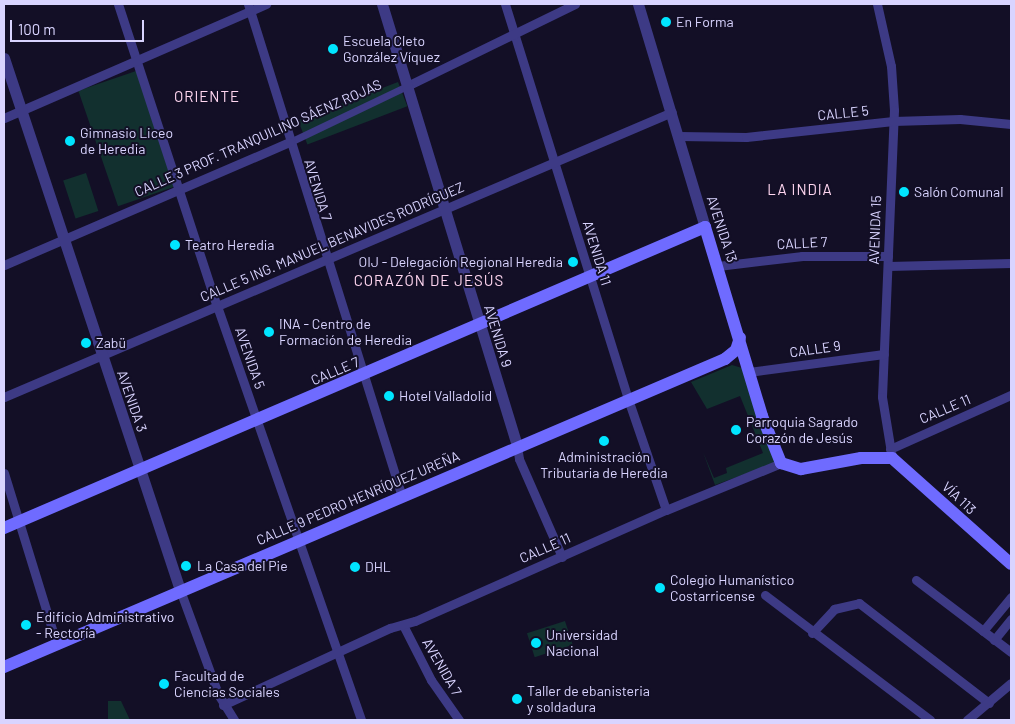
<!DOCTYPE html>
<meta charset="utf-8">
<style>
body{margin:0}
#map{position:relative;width:1015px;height:724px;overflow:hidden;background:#130f26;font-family:Barlow,sans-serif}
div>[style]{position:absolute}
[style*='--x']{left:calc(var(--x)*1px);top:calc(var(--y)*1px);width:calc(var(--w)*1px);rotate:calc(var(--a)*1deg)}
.green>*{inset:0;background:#12302f;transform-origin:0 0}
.pedestrian>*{height:7px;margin:-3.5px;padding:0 3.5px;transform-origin:3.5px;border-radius:3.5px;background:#3d3a85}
.minor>*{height:9px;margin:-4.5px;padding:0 4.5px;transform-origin:4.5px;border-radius:4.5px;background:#3d3a85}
.tertiary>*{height:11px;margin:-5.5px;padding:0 5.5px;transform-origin:5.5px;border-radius:5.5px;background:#3d3a85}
.secondary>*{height:12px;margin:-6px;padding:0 6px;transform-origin:6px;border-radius:6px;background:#6f6bff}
.dots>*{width:14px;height:14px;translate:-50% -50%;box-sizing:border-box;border:2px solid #130f26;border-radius:50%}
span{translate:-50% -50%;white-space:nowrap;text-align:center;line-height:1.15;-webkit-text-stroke:4px #130f26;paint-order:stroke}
.poi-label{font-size:14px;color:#d9d4ff}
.left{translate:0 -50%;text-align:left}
.right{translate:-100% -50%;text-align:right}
.street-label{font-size:14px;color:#d9d4ff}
.neighbourhood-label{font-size:15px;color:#ffd6f0;letter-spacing:1px}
.frame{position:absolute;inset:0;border:5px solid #d9d4ff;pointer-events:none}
.scale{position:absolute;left:10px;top:20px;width:134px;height:22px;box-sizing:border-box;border:2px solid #d9d4ff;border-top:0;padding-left:6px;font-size:15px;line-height:18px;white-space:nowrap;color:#d9d4ff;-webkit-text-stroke:4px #130f26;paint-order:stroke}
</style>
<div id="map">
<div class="green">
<i style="left:136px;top:71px;width:122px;height:61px;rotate:71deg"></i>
<i style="left:398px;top:82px;width:26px;height:107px;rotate:69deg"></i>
<i style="left:86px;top:173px;width:40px;height:24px;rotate:72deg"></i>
<i style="clip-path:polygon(732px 365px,742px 368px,775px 463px,715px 485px,703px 452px,714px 478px,727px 473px,726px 468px,763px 453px,740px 396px,707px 409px,691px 382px)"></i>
<i style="left:565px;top:621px;width:25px;height:40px;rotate:72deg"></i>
<i style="clip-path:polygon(108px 701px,121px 701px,130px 720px,108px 720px)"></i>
</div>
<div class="pedestrian">
<i style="--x:290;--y:142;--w:130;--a:-25.6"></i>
</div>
<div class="minor">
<i style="--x:118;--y:4;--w:318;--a:71.9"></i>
<i style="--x:217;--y:306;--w:438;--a:70.8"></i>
<i style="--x:248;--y:4;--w:516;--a:72.65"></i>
<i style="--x:505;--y:4;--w:414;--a:72.7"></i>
<i style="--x:628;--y:399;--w:117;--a:71.1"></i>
<i style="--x:877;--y:4;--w:64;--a:77.3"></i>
<i style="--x:891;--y:66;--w:44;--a:86.1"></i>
<i style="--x:894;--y:110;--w:287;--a:92.4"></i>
<i style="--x:882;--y:397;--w:62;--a:80.7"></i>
<i style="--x:407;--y:86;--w:187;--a:-26"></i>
<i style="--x:4;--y:118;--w:286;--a:-23.5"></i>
<i style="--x:679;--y:136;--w:67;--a:0.9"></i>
<i style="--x:746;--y:137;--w:148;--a:-6.2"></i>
<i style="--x:893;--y:121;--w:67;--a:-1.7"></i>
<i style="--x:960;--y:119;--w:51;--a:5.6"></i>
<i style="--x:4;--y:265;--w:311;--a:-23.3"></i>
<i style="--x:718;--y:266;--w:85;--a:-6.8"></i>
<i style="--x:802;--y:256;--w:86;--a:0"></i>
<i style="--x:888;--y:266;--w:123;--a:-1.4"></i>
<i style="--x:749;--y:372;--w:136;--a:-7.6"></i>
<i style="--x:4;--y:397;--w:726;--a:-23.11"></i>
<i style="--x:517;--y:446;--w:13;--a:81"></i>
<i style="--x:519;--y:459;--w:107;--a:66.3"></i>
<i style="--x:890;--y:449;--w:133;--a:-24.1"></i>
<i style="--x:4;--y:473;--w:180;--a:72.9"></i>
<i style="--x:916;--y:580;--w:119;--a:37.2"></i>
<i style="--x:180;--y:590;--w:111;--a:69.9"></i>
<i style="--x:218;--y:694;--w:31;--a:58"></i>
<i style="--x:765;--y:595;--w:207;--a:37.1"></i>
<i style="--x:403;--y:625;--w:62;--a:63"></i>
<i style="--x:431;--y:680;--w:49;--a:55"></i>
<i style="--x:983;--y:631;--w:44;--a:-50.5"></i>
<i style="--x:812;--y:633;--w:33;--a:-47"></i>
<i style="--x:834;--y:609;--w:26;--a:-13"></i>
<i style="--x:859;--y:603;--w:164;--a:37.6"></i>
<i style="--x:994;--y:640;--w:27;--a:-51"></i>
<i style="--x:223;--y:705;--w:184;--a:-24.8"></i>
<i style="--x:390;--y:628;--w:26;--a:-16"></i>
<i style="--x:415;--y:621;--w:274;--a:-23.9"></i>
<i style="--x:666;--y:510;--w:124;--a:-22.2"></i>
<i style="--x:967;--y:720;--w:57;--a:-40.1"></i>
</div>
<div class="tertiary">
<i style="--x:382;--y:4;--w:462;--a:73"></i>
<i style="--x:638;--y:4;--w:233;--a:73.3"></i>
<i style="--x:4;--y:58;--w:560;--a:71.69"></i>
</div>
<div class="secondary">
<i style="--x:4;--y:528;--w:763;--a:-23.24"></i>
<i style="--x:705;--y:227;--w:197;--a:73.2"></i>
<i style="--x:762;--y:416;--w:51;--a:68"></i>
<i style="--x:781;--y:463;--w:21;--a:17"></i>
<i style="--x:801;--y:469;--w:61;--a:-10.4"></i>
<i style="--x:861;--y:458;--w:31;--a:0"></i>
<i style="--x:892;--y:458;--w:159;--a:41.7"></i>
<i style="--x:4;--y:667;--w:784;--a:-23.13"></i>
<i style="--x:725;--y:359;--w:14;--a:-39"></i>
<i style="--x:736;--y:350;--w:13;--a:-72"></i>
</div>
<div class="dots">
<i style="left:666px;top:22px;background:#00e5ff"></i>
<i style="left:333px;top:49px;background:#00e5ff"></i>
<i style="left:70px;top:141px;background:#00e5ff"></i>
<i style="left:904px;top:192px;background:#00e5ff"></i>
<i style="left:175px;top:245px;background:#00e5ff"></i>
<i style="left:573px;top:262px;background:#00e5ff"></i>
<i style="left:269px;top:332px;background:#00e5ff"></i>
<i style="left:86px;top:343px;background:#00e5ff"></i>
<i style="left:389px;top:396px;background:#00e5ff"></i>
<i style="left:736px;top:430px;background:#00e5ff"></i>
<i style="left:604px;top:441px;background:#00e5ff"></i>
<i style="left:186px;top:566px;background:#00e5ff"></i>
<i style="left:355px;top:567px;background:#00e5ff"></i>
<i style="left:660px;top:588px;background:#00e5ff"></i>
<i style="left:26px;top:625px;background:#00e5ff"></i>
<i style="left:536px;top:643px;background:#00e5ff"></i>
<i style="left:164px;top:684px;background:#00e5ff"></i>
<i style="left:517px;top:699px;background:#00e5ff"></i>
</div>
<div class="poi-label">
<span class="left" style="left:676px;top:22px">En Forma</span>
<span class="left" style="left:343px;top:49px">Escuela Cleto<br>González Víquez</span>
<span class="left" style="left:80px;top:141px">Gimnasio Liceo<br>de Heredia</span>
<span class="left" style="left:914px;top:192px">Salón Comunal</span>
<span class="left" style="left:185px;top:245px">Teatro Heredia</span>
<span class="right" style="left:563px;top:262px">OIJ - Delegación Regional Heredia</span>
<span class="left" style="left:279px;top:332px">INA - Centro de<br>Formación de Heredia</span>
<span class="left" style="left:96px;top:343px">Zabü</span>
<span class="left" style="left:399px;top:396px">Hotel Valladolid</span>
<span class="left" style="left:746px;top:430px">Parroquia Sagrado<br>Corazón de Jesús</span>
<span style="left:604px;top:465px">Administración<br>Tributaria de Heredia</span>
<span class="left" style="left:197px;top:566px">La Casa del Pie</span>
<span class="left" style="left:365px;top:567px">DHL</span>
<span class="left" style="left:670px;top:588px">Colegio Humanístico<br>Costarricense</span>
<span class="left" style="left:36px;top:625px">Edificio Administrativo<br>- Rectoría</span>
<span class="left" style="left:546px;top:643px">Universidad<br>Nacional</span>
<span class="left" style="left:174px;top:684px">Facultad de<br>Ciencias Sociales</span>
<span class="left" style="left:527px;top:699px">Taller de ebanisteria<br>y soldadura</span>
</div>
<div class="street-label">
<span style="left:843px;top:113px;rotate:-6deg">CALLE 5</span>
<span style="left:258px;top:138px;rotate:-24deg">CALLE 3 PROF. TRANQUILINO SÁENZ ROJAS</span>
<span style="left:318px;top:190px;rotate:73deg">AVENIDA 7</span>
<span style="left:722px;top:229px;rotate:72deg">AVENIDA 13</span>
<span style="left:875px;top:230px;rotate:-88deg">AVENIDA 15</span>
<span style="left:332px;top:242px;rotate:-23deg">CALLE 5 ING. MANUEL BENAVIDES RODRÍGUEZ</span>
<span style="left:802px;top:243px;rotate:-3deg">CALLE 7</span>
<span style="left:597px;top:253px;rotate:73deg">AVENIDA 11</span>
<span style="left:498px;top:336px;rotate:73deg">AVENIDA 9</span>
<span style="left:815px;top:349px;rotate:-8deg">CALLE 9</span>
<span style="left:250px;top:358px;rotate:71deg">AVENIDA 5</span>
<span style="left:335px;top:371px;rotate:-23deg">CALLE 7</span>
<span style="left:132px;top:401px;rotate:71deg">AVENIDA 3</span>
<span style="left:945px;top:409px;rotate:-23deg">CALLE 11</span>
<span style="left:358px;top:498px;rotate:-23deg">CALLE 9 PEDRO HENRÍQUEZ UREÑA</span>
<span style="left:959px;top:498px;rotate:43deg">VÍA 113</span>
<span style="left:545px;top:548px;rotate:-24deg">CALLE 11</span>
<span style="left:442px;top:667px;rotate:60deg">AVENIDA 7</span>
</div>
<div class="neighbourhood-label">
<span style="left:207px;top:97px">ORIENTE</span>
<span style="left:800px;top:190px">LA INDIA</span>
<span style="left:429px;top:281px">CORAZÓN DE JESÚS</span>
</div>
<div class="frame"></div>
<div class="scale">100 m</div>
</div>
